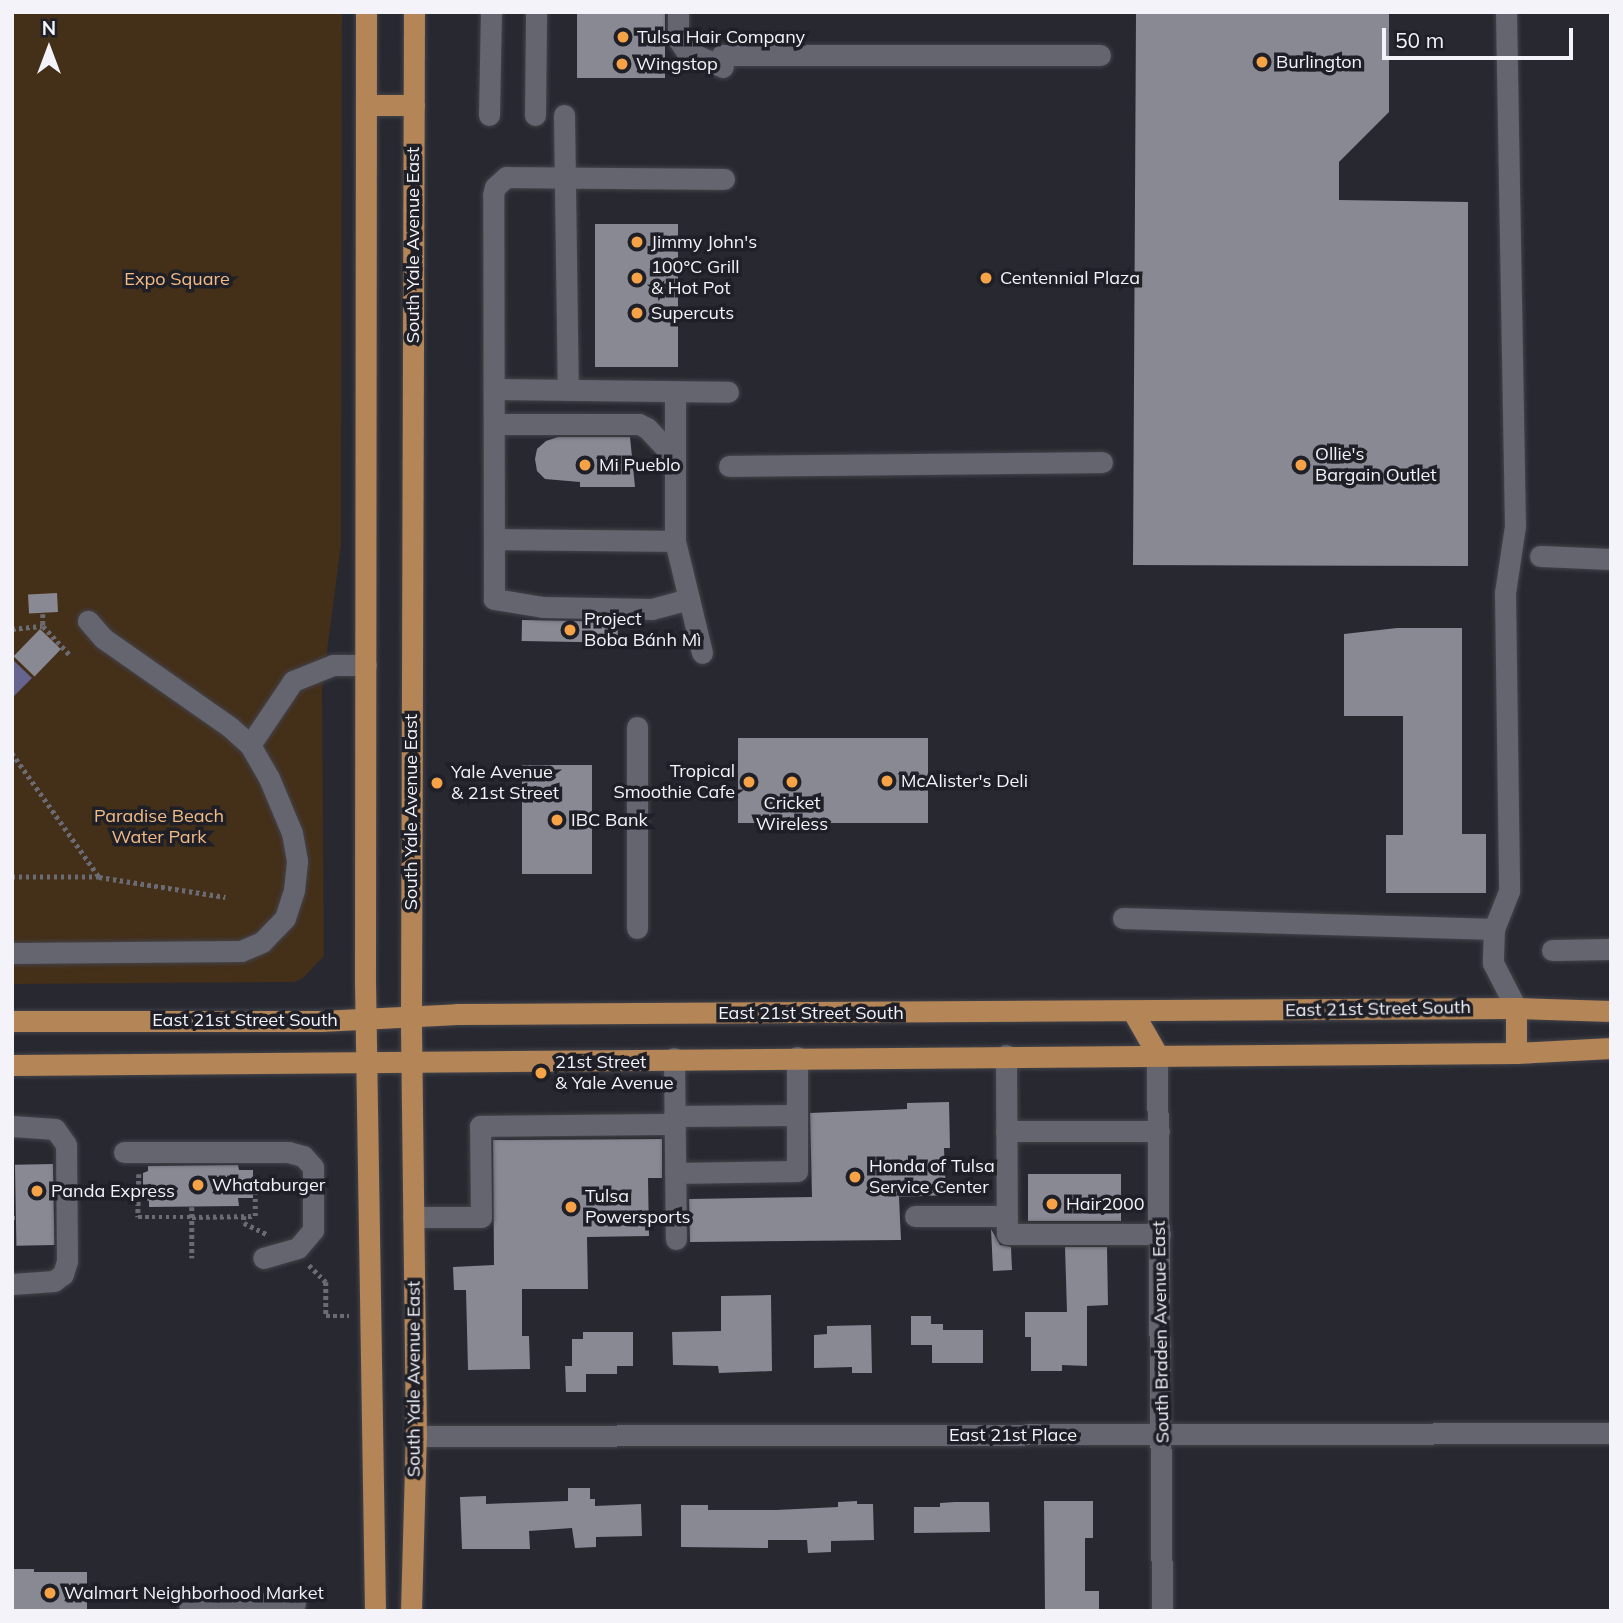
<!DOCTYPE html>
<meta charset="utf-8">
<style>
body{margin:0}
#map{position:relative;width:1623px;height:1623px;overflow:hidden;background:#282831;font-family:Mulish,sans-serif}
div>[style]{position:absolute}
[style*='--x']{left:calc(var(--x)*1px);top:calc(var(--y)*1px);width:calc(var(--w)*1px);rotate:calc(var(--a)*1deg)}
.green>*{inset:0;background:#442f19}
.water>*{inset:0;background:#65658f}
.building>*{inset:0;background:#898994;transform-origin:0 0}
.path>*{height:4.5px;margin-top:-2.25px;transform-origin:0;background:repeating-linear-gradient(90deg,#6b6b73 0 3.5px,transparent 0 7px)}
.roads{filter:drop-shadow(0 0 2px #43434a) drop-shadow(0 0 2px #43434a)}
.minor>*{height:21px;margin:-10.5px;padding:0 10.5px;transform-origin:10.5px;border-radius:10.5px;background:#656570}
.major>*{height:21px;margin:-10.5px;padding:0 10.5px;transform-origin:10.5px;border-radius:10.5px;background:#b48556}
.dots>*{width:19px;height:19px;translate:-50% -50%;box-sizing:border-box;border:4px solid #1e1f27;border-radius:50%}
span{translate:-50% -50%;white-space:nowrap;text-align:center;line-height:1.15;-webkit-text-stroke:7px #1e1f27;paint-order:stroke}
.poi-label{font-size:18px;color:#f3f3f9}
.left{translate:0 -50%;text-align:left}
.right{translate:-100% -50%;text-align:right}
.street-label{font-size:18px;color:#f3f3f9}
.park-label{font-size:18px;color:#f3bb85}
.frame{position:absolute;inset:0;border:14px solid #f3f3f9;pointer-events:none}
.north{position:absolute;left:14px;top:14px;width:70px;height:70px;-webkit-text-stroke:5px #1e1f27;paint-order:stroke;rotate:0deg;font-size:19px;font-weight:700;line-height:28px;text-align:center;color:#f3f3f9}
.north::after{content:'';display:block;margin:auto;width:24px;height:32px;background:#f3f3f9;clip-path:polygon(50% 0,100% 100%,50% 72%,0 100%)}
.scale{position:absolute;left:1382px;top:28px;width:191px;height:32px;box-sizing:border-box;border:4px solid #f3f3f9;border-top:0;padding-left:9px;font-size:21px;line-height:24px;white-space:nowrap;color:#f3f3f9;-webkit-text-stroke:5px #1e1f27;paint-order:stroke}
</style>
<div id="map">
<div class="green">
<i style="clip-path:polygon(12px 12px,342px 12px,341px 545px,322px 689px,324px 956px,303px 978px,294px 982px,12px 984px)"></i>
</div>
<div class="water">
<i style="clip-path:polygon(12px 659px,32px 678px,12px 698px)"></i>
</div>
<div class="building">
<i style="left:577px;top:12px;width:88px;height:66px"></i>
<i style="clip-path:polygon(1136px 12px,1389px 12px,1389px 112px,1339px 162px,1339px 200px,1468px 202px,1468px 566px,1133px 565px)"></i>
<i style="left:595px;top:224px;width:83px;height:143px"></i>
<i style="clip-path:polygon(558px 437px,630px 437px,635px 487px,580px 487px,580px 482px,545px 479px,537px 471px,535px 459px,537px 449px,546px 441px)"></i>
<i style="left:57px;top:593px;width:19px;height:29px;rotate:87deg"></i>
<i style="left:522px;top:620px;width:96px;height:21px;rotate:1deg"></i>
<i style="clip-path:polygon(1397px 628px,1462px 628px,1462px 834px,1486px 834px,1486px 893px,1386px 893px,1386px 835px,1403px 835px,1403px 716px,1344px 716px,1344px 634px)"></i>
<i style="left:40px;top:629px;width:29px;height:38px;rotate:44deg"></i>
<i style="left:928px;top:738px;width:85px;height:190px;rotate:90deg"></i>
<i style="left:522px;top:765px;width:70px;height:109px"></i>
<i style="clip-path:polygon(949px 1102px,950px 1148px,944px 1148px,946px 1195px,899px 1197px,901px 1240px,690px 1242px,689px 1199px,812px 1197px,810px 1113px,907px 1109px,907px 1103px)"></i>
<i style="clip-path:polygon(662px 1139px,662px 1178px,648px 1178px,649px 1236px,587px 1237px,588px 1289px,522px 1289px,522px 1336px,529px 1336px,530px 1369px,468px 1370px,466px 1290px,454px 1290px,453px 1267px,494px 1265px,493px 1140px)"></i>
<i style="left:53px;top:1164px;width:81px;height:38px;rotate:89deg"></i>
<i style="clip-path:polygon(238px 1165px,239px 1170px,253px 1170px,253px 1198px,238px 1198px,239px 1206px,149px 1207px,149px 1201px,143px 1199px,143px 1173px,148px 1171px,148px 1166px)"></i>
<i style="left:1121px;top:1174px;width:47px;height:93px;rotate:90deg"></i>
<i style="clip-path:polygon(991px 1229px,1000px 1245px,1011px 1247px,1012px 1270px,993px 1271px)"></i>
<i style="clip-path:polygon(1065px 1247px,1107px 1247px,1108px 1305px,1087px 1306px,1087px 1366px,1062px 1365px,1062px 1371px,1031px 1371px,1031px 1337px,1025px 1337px,1025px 1312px,1067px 1312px)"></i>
<i style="clip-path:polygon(771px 1295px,772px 1371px,719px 1373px,718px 1366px,673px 1365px,672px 1332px,721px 1331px,721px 1296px)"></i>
<i style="clip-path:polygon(911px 1316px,931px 1316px,931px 1324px,943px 1324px,943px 1330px,983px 1330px,983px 1363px,932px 1363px,932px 1345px,911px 1345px)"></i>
<i style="clip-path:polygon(871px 1325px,872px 1373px,852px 1373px,852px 1367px,814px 1368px,814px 1335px,827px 1334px,827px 1326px)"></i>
<i style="clip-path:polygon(583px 1332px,633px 1332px,633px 1366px,617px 1366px,617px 1374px,586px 1374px,586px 1392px,566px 1392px,565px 1366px,572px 1366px,572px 1339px,583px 1339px)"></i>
<i style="clip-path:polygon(568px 1488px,590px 1488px,590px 1499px,595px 1499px,595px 1506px,641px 1504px,642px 1536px,596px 1537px,596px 1547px,575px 1548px,572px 1528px,529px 1531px,530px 1549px,462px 1549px,460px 1497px,486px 1496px,486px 1504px,568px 1501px)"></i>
<i style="clip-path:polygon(857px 1501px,857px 1504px,873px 1504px,874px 1540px,831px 1541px,831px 1552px,808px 1553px,807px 1540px,768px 1540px,768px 1548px,681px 1547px,681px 1505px,708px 1505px,708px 1510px,776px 1510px,838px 1507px,838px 1502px)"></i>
<i style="clip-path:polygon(1044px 1501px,1093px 1501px,1093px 1538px,1085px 1538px,1085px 1591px,1099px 1591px,1099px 1611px,1045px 1611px)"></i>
<i style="clip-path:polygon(955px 1502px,989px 1502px,990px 1532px,914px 1533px,914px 1507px,940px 1507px,940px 1503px)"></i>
<i style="clip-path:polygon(12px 1569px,34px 1569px,34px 1572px,87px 1572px,87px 1611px,12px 1611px)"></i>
</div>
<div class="path">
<i style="--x:43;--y:614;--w:12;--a:90"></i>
<i style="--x:43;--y:626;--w:40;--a:47"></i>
<i style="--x:12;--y:629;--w:31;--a:-6"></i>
<i style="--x:12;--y:753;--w:151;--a:54.9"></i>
<i style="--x:99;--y:877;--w:87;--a:180"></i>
<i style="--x:99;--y:877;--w:128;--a:9"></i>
<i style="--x:139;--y:1174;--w:43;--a:91.3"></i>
<i style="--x:138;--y:1217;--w:54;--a:0"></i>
<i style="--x:192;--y:1217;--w:63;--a:-0.9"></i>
<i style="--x:255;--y:1216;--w:42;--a:-90"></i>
<i style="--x:192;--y:1207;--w:51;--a:90"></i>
<i style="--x:244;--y:1216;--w:7;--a:90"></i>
<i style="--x:244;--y:1223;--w:25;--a:26"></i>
<i style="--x:12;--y:1218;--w:3;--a:0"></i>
<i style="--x:309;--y:1265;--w:24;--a:45"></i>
<i style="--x:326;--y:1282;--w:34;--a:90"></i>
<i style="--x:326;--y:1316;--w:23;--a:0"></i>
</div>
<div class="roads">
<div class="minor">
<i style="--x:678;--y:12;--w:27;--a:90"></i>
<i style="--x:678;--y:39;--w:14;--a:56"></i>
<i style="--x:686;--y:51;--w:40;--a:23.4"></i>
<i style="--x:1506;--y:12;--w:514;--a:89"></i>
<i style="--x:1515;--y:526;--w:68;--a:98.5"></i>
<i style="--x:1505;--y:593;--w:298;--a:89.2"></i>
<i style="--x:1509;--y:891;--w:41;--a:111.5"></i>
<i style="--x:1494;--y:929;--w:34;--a:92"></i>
<i style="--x:1493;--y:963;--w:51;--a:62.9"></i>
<i style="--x:722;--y:55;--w:378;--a:0"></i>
<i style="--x:489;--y:115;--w:103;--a:-88.9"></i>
<i style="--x:535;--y:115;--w:103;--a:-89.4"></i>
<i style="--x:564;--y:115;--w:275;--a:89.2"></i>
<i style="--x:494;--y:389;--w:234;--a:0.7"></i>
<i style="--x:675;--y:391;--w:150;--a:90"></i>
<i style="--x:675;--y:541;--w:115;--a:76.4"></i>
<i style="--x:494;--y:424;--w:145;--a:0"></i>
<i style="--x:639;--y:424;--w:9;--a:27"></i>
<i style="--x:647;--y:428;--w:41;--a:47"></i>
<i style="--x:729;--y:466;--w:373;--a:-0.6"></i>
<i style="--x:494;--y:539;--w:181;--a:0.6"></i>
<i style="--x:1540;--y:556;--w:71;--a:2.4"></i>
<i style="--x:689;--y:599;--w:38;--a:165"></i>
<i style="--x:652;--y:609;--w:109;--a:-178.9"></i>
<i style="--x:543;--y:607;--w:50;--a:-170.7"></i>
<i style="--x:494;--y:599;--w:404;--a:-90.1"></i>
<i style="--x:493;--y:195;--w:8;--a:-76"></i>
<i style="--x:495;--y:187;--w:15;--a:-42"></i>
<i style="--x:506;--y:177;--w:218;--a:0.5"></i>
<i style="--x:637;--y:727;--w:201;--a:90"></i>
<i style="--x:250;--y:745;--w:77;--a:-56.1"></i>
<i style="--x:293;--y:681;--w:43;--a:-21.8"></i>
<i style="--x:333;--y:665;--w:33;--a:0"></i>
<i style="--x:1123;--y:918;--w:371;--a:1.7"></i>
<i style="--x:1552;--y:950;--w:59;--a:-1"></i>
<i style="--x:12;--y:953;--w:229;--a:-0.5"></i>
<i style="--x:241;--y:951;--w:23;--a:-23"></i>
<i style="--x:262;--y:942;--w:33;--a:-46"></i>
<i style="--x:285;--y:918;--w:29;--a:-72"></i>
<i style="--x:294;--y:890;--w:29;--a:-84"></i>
<i style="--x:297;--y:861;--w:28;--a:-100"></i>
<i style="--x:292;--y:833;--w:60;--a:-112.7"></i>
<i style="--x:269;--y:778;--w:38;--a:-120"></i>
<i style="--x:250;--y:745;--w:27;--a:-138"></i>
<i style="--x:230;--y:727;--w:155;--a:-145"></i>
<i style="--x:103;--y:638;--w:23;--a:-131"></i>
<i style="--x:1157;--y:1054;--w:557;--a:89.49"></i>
<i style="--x:1006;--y:1055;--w:179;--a:89.7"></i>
<i style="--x:1007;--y:1234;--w:153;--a:0"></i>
<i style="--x:674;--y:1058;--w:181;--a:89.4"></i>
<i style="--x:674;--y:1116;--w:123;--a:-0.5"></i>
<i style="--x:12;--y:1126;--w:43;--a:4"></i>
<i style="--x:55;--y:1129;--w:19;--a:55"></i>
<i style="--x:66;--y:1145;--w:116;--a:89.5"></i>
<i style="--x:67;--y:1261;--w:14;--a:107"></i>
<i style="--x:63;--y:1274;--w:11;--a:142"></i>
<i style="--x:54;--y:1281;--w:42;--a:175.9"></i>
<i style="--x:1006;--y:1131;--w:153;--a:0"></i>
<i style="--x:124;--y:1152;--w:164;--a:0"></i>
<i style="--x:288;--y:1152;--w:16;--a:15"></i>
<i style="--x:303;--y:1156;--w:15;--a:48"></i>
<i style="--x:313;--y:1167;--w:63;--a:90"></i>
<i style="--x:313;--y:1230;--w:23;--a:130"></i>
<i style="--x:298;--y:1248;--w:36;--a:164"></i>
<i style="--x:675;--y:1173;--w:122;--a:-0.9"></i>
<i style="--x:797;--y:1171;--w:114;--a:-90"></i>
<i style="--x:915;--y:1216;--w:92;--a:0"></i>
<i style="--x:413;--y:1217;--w:68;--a:0"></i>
<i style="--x:481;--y:1217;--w:91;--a:-90.6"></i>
<i style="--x:480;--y:1126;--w:194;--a:-0.6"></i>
<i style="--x:416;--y:1436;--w:1195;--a:-0.14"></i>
<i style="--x:189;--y:1604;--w:106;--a:-0.5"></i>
</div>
<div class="major">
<i style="--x:366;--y:12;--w:969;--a:90.06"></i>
<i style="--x:365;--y:981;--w:630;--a:89.09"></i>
<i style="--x:366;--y:105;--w:48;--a:0"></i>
<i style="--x:1133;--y:1012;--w:48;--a:60.3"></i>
<i style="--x:12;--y:1021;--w:309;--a:0"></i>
<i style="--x:321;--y:1021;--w:136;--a:-2.9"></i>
<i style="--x:457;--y:1014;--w:1059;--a:-0.32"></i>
<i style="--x:1516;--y:1008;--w:95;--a:1.8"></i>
<i style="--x:1516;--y:1053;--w:45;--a:-90"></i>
<i style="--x:12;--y:1065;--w:1504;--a:-0.46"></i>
<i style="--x:1516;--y:1053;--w:95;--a:-3"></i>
<i style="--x:411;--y:1611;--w:175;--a:-88.4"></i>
<i style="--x:416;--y:1436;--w:420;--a:-90.7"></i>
<i style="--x:411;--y:1016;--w:1004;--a:-89.83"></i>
</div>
</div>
<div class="dots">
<i style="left:623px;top:37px;background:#f6a247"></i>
<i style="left:1262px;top:62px;background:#f6a247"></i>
<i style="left:622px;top:64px;background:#f6a247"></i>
<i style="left:637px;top:242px;background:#f6a247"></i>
<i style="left:637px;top:278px;background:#f6a247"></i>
<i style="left:986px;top:278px;background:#f6a247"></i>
<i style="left:637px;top:313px;background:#f6a247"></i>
<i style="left:585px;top:465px;background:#f6a247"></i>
<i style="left:1301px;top:465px;background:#f6a247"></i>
<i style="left:570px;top:630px;background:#f6a247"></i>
<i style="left:887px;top:781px;background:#f6a247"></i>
<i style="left:749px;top:782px;background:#f6a247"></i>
<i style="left:792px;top:782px;background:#f6a247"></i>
<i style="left:437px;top:783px;background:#f6a247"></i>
<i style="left:557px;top:820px;background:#f6a247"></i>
<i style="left:541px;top:1073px;background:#f6a247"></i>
<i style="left:855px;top:1177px;background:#f6a247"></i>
<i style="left:198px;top:1185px;background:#f6a247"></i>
<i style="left:37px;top:1191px;background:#f6a247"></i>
<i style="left:1052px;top:1204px;background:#f6a247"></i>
<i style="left:571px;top:1207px;background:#f6a247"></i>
<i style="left:50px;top:1593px;background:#f6a247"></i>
</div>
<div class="poi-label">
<span class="left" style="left:637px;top:37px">Tulsa Hair Company</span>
<span class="left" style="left:1276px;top:62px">Burlington</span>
<span class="left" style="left:636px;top:64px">Wingstop</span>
<span class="left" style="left:651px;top:242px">Jimmy John's</span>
<span class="left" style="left:651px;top:278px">100°C Grill<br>&amp; Hot Pot</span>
<span class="left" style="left:1000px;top:278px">Centennial Plaza</span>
<span class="left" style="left:651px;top:313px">Supercuts</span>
<span class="left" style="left:1315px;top:465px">Ollie's<br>Bargain Outlet</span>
<span class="left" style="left:599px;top:465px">Mi Pueblo</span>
<span class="left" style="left:584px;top:630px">Project<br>Boba Bánh Mì</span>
<span class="right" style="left:735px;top:782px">Tropical<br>Smoothie Cafe</span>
<span class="left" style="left:451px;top:783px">Yale Avenue<br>&amp; 21st Street</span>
<span class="left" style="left:901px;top:781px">McAlister's Deli</span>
<span style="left:792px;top:814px">Cricket<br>Wireless</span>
<span class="left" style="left:571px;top:820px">IBC Bank</span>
<span class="left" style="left:555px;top:1073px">21st Street<br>&amp; Yale Avenue</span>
<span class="left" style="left:869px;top:1177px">Honda of Tulsa<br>Service Center</span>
<span class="left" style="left:212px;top:1185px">Whataburger</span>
<span class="left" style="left:51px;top:1191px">Panda Express</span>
<span class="left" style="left:585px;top:1207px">Tulsa<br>Powersports</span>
<span class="left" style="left:1066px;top:1204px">Hair2000</span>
<span class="left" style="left:64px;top:1593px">Walmart Neighborhood Market</span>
</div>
<div class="street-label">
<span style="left:413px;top:245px;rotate:-90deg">South Yale Avenue East</span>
<span style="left:411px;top:812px;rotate:-90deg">South Yale Avenue East</span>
<span style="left:1378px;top:1009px;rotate:-1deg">East 21st Street South</span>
<span style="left:811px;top:1013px">East 21st Street South</span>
<span style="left:245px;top:1020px">East 21st Street South</span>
<span style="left:1161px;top:1332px;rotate:-91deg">South Braden Avenue East</span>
<span style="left:414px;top:1379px;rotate:-90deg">South Yale Avenue East</span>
<span style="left:1013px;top:1435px">East 21st Place</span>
</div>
<div class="park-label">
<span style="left:177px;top:279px">Expo Square</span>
<span style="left:159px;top:827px">Paradise Beach<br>Water Park</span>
</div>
<div class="frame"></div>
<div class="north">N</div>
<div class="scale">50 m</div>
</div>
